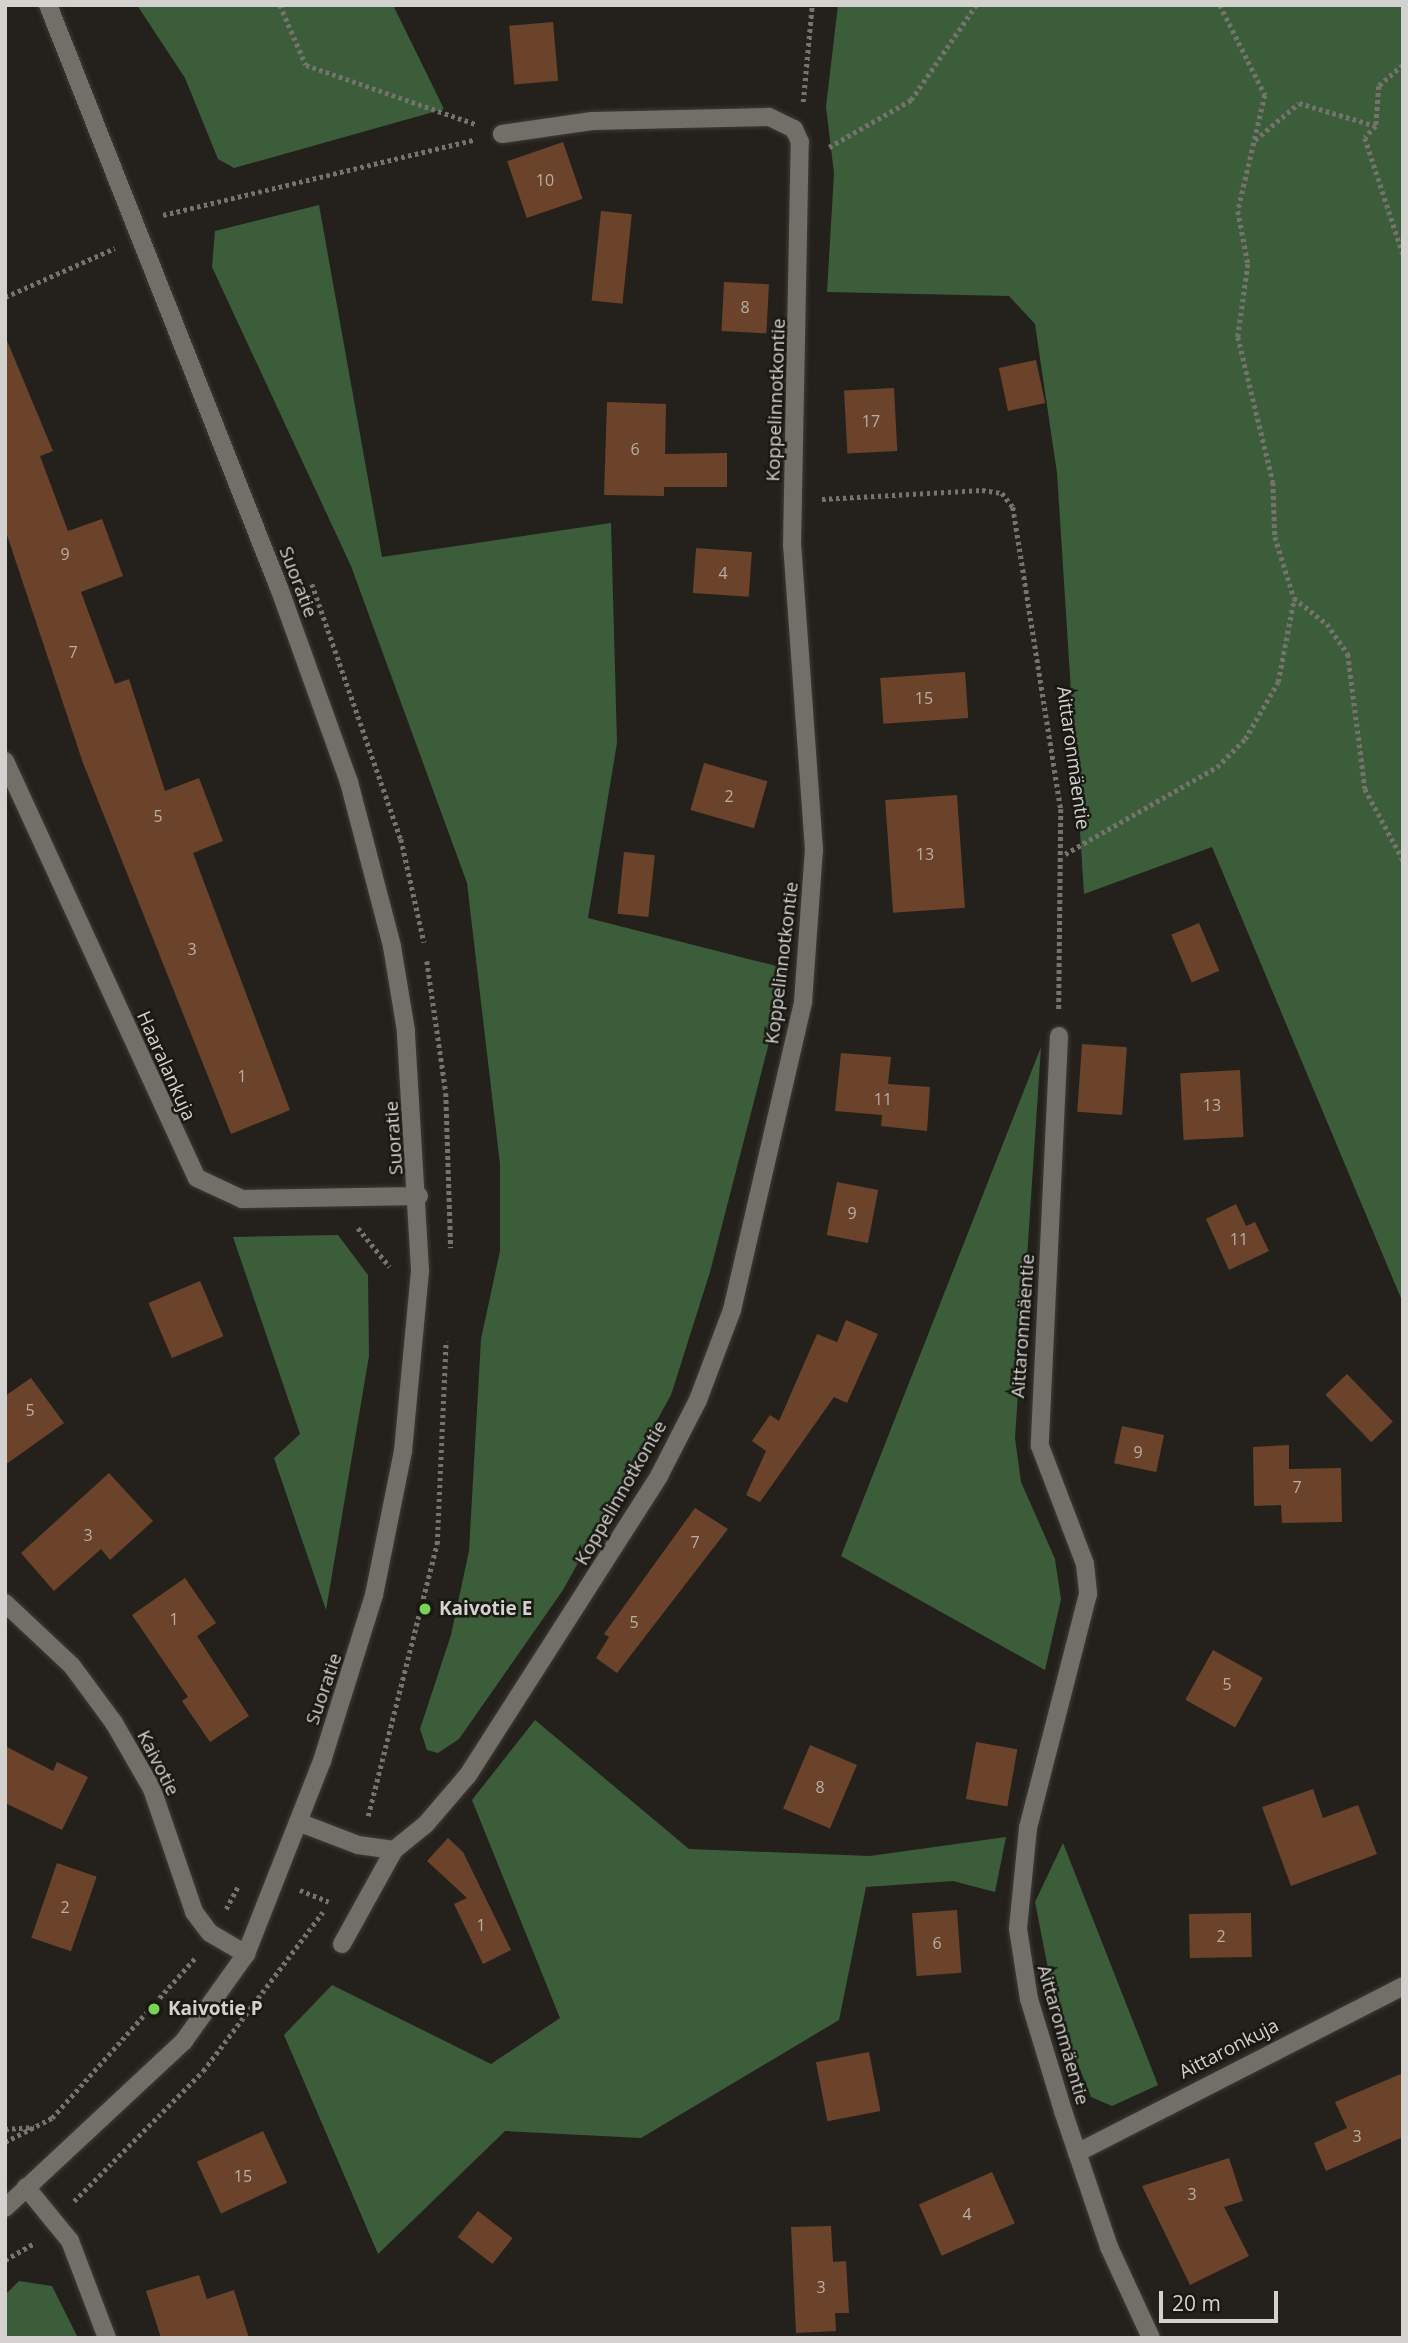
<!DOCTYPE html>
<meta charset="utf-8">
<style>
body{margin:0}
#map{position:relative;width:1408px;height:2343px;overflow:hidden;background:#24211c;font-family:"Open Sans",sans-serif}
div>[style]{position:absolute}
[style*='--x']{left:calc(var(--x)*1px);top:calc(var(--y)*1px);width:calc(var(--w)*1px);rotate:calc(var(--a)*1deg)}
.forest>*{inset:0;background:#3c5d3a}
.building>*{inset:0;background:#6b432a;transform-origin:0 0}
.path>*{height:4.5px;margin-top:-2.25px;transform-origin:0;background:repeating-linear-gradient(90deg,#76736f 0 3.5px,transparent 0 7px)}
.roads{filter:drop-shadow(0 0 2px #3d3b36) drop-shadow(0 0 2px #3d3b36)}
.minor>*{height:18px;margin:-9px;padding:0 9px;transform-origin:9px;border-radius:9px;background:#726f68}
.tertiary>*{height:18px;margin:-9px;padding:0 9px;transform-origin:9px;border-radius:9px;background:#726f68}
.dots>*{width:19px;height:19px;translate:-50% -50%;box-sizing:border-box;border:4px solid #1a1813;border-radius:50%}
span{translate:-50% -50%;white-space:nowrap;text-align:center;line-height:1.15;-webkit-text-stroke:5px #1a1813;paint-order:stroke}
.number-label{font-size:16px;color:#baaea6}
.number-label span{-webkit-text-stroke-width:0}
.street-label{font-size:19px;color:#d4d2cf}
.poi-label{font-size:19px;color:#d4d2cf;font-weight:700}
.left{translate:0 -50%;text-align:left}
.frame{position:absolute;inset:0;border:7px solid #d4d2cf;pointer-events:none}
.scale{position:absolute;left:1159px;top:2291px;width:119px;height:32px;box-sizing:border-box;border:4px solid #d4d2cf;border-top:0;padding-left:9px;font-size:21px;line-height:24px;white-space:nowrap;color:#d4d2cf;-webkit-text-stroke:5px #1a1813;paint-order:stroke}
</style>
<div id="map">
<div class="forest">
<i style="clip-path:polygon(137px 5px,393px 5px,444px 109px,234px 168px,218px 159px,185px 78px)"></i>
<i style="clip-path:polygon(838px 5px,1403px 5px,1403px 1303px,1212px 847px,1084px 894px,1057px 473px,1035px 324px,1009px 296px,827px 292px,834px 173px,826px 107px)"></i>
<i style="clip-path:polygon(319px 205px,382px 557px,611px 523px,617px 743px,588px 918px,788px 969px,710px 1272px,671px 1395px,563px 1590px,459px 1739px,438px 1753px,427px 1750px,420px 1729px,451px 1635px,469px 1551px,481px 1339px,500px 1251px,500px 1164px,467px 883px,351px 566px,212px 267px,215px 231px)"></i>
<i style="clip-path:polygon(1041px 1047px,1015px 1438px,1021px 1482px,1055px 1559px,1061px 1599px,1045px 1670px,841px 1556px)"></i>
<i style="clip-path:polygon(338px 1235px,368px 1275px,369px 1356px,326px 1610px,274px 1458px,300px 1434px,233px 1237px)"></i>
<i style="clip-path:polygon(535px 1720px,689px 1849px,870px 1856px,1006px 1837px,995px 1892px,953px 1881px,866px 1887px,839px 2020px,641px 2138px,505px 2131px,378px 2254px,284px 2035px,332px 1985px,491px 2064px,560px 2018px,472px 1800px)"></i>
<i style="clip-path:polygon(1063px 1843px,1158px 2085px,1112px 2106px,1091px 2097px,1056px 2009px,1035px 1902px)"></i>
<i style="clip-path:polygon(19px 2281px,52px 2286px,78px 2338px,5px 2338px,5px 2295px)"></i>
</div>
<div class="building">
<i style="left:553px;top:22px;width:59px;height:44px;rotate:85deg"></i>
<i style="left:563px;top:142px;width:60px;height:59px;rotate:71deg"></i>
<i style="left:601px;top:211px;width:31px;height:90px;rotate:6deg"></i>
<i style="left:724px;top:282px;width:45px;height:49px;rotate:3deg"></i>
<i style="clip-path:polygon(5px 336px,53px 451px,40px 456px,68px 531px,102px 519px,123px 576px,81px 592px,115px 684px,129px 679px,165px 791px,199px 778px,223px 841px,193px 853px,290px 1110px,231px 1134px,83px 763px,5px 529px)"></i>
<i style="left:1036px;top:360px;width:44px;height:38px;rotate:78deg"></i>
<i style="left:894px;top:388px;width:63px;height:50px;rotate:87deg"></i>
<i style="clip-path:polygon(607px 402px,666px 404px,665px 454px,727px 453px,727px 487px,664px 487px,664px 496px,604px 495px)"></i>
<i style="left:696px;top:548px;width:56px;height:45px;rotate:4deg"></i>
<i style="left:965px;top:672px;width:46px;height:85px;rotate:86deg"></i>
<i style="left:704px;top:763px;width:66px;height:49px;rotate:16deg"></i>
<i style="left:957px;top:795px;width:113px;height:72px;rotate:86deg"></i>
<i style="left:624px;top:852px;width:31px;height:62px;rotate:6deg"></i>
<i style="left:1199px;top:923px;width:52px;height:30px;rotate:67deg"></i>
<i style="left:1082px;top:1044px;width:45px;height:68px;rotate:4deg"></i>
<i style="clip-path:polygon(841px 1053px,891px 1057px,888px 1084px,930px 1087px,927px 1131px,881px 1126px,882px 1115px,835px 1111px)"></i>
<i style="left:1240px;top:1070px;width:67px;height:60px;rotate:87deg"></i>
<i style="left:837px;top:1182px;width:42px;height:54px;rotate:11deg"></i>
<i style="clip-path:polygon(1236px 1204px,1246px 1226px,1255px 1222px,1269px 1251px,1229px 1270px,1206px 1219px)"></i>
<i style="left:200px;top:1281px;width:60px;height:56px;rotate:67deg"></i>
<i style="clip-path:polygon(846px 1320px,878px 1334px,847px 1403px,834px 1397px,760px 1502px,746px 1495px,766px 1451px,752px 1441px,770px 1415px,779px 1421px,817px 1334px,837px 1342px)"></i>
<i style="left:1347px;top:1374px;width:66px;height:30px;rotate:46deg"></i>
<i style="clip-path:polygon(31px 1378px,64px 1423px,5px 1465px,5px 1396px)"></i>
<i style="left:1122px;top:1426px;width:43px;height:38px;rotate:12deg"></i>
<i style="clip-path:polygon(1289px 1445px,1289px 1469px,1341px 1468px,1342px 1522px,1282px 1523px,1281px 1505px,1254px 1506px,1253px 1447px)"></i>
<i style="clip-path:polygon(109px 1473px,153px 1521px,110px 1560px,101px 1549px,54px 1591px,21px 1553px)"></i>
<i style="clip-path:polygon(695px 1508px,728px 1529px,617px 1673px,596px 1658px,609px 1637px,604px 1634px)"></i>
<i style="clip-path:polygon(185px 1578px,216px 1623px,197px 1636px,249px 1716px,210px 1742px,182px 1701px,188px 1697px,132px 1615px)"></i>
<i style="left:1213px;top:1650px;width:57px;height:57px;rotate:29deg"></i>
<i style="left:976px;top:1742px;width:42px;height:58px;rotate:10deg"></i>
<i style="left:810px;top:1745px;width:51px;height:69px;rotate:23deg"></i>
<i style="clip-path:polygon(5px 1746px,53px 1771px,57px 1762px,88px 1777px,62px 1830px,5px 1803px)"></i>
<i style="clip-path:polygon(1313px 1789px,1323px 1818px,1358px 1805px,1377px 1854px,1291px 1886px,1262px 1807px)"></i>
<i style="clip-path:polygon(448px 1838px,463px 1852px,511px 1950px,483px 1964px,454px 1904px,467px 1898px,427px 1861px)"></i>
<i style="left:57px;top:1863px;width:42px;height:79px;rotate:19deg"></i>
<i style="left:957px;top:1910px;width:63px;height:45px;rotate:86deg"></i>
<i style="left:1251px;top:1913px;width:44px;height:62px;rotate:89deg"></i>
<i style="left:869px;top:2052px;width:60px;height:54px;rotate:79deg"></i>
<i style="clip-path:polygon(1403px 2073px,1403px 2137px,1326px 2171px,1314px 2143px,1347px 2128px,1335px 2102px)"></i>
<i style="left:263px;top:2131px;width:57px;height:73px;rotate:65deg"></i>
<i style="clip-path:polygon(1229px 2158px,1243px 2201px,1224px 2207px,1249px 2256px,1190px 2285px,1142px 2186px)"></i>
<i style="left:992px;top:2172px;width:56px;height:80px;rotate:66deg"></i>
<i style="left:478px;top:2211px;width:44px;height:33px;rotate:38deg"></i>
<i style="clip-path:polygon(831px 2226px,833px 2262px,846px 2261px,849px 2313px,835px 2313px,836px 2331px,796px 2333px,791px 2227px)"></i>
<i style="clip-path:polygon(199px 2275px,207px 2299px,234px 2290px,249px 2338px,161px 2338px,146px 2291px)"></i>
</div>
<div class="path">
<i style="--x:280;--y:5;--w:65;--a:66.6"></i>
<i style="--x:306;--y:65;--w:179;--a:19.2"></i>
<i style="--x:1220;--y:5;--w:101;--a:63.4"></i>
<i style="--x:1265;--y:95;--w:119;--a:103.1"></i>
<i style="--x:1238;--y:211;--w:54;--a:79.3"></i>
<i style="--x:1248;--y:264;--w:74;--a:97.8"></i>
<i style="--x:1238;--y:337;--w:149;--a:76.4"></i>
<i style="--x:1273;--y:482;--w:55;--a:87.9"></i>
<i style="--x:1275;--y:537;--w:64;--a:72.7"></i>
<i style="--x:1294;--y:598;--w:42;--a:38.2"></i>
<i style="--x:1327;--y:624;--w:37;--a:55"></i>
<i style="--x:1348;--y:654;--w:136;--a:82.8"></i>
<i style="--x:1365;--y:789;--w:81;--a:61.8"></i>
<i style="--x:1403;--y:65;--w:32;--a:139"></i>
<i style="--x:1379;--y:86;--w:40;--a:94.3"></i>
<i style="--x:1376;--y:126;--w:16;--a:133"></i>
<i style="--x:1365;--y:138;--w:122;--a:71.9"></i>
<i style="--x:803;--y:102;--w:97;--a:-84.7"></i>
<i style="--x:1255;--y:140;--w:57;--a:-40.1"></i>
<i style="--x:1299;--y:103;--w:80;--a:16.6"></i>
<i style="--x:829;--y:147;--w:95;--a:-29.8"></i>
<i style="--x:911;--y:100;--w:115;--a:-55.6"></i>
<i style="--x:163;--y:215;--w:320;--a:-13.6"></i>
<i style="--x:5;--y:297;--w:120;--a:-24"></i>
<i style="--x:822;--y:499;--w:160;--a:-3.2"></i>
<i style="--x:982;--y:490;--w:20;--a:9"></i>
<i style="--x:1002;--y:493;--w:18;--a:52"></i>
<i style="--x:1013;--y:507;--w:306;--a:81"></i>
<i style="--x:1061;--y:809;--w:201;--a:90.6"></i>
<i style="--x:312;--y:584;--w:270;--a:70.8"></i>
<i style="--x:401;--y:839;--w:106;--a:77.4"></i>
<i style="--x:1065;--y:854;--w:175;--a:-29.8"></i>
<i style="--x:1217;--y:767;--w:40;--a:-45"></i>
<i style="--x:1245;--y:739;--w:66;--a:-59.9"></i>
<i style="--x:1278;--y:682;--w:85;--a:-79.1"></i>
<i style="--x:427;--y:961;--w:133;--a:81.8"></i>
<i style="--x:446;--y:1093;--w:155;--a:88.2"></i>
<i style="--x:358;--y:1228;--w:50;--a:50.6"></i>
<i style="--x:368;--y:1816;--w:281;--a:-75.8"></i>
<i style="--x:437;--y:1544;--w:203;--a:-87.5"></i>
<i style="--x:300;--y:1890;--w:31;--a:22"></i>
<i style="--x:226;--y:1909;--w:27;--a:-62"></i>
<i style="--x:5;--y:2129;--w:29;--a:-4"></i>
<i style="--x:5;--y:2142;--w:53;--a:-27.1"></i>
<i style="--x:52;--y:2118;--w:216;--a:-48.2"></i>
<i style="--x:74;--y:2201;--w:183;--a:-45.2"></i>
<i style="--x:203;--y:2071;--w:199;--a:-53"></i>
<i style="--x:5;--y:2260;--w:34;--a:-30"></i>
</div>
<div class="roads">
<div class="minor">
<i style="--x:5;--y:761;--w:459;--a:65.3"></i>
<i style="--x:197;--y:1178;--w:50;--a:25"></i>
<i style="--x:242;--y:1199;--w:177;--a:-1"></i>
<i style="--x:1059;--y:1036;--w:410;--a:92.7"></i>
<i style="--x:1040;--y:1446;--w:126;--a:69.1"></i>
<i style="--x:1085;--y:1564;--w:30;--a:84"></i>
<i style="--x:1088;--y:1594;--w:242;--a:104.4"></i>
<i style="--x:1028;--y:1828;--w:101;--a:95.7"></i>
<i style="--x:1018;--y:1929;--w:71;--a:81.1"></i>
<i style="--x:1029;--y:1999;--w:117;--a:73.1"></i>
<i style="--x:1063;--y:2111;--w:144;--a:71.3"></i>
<i style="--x:1109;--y:2247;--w:100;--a:65.2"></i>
<i style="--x:5;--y:1603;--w:92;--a:43.2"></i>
<i style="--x:72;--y:1666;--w:71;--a:53.6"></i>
<i style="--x:114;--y:1723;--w:76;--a:60.1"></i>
<i style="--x:152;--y:1789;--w:130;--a:71.1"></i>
<i style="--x:194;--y:1912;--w:26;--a:53"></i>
<i style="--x:210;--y:1933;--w:42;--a:30.3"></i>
<i style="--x:298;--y:1822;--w:64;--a:21"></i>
<i style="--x:358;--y:1845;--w:36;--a:8"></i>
<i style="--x:394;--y:1850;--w:41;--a:-39.1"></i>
<i style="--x:426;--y:1824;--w:65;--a:-49.4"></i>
<i style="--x:468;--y:1775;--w:355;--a:-57.4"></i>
<i style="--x:659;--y:1476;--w:85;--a:-62.8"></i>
<i style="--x:698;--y:1400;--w:96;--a:-69.3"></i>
<i style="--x:732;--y:1310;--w:316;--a:-77"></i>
<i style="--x:803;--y:1002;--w:152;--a:-85.9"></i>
<i style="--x:814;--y:850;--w:305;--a:-94.1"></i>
<i style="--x:792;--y:546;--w:404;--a:-88.9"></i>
<i style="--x:800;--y:142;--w:14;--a:-115"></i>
<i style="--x:794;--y:129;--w:28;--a:-154"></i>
<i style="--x:769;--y:117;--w:177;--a:178.7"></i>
<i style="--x:592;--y:121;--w:91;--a:171.8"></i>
<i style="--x:342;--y:1944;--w:107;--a:-61"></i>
<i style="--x:1077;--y:2153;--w:366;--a:-27.1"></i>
<i style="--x:26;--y:2187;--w:70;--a:50.8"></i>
<i style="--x:70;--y:2241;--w:104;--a:69.1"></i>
</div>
<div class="tertiary">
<i style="--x:5;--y:2208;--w:245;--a:-43"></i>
<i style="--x:184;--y:2041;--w:107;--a:-54.5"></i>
<i style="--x:246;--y:1954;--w:207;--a:-68.5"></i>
<i style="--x:322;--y:1761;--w:174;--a:-72.6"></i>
<i style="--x:374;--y:1595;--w:147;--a:-78.6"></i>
<i style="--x:403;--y:1451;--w:182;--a:-84.6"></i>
<i style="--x:420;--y:1270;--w:239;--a:-93.4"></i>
<i style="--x:406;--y:1031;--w:86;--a:-99.4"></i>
<i style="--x:392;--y:946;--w:170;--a:-104.7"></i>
<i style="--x:349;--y:782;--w:206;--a:-109.8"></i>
<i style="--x:279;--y:588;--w:627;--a:-111.61"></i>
</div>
</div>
<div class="dots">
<i style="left:425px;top:1609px;background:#7ad156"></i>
<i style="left:154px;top:2009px;background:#7ad156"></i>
</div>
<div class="number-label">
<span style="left:545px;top:180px">10</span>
<span style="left:745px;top:307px">8</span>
<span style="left:871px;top:421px">17</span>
<span style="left:635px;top:449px">6</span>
<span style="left:65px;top:554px">9</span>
<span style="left:723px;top:573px">4</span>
<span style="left:73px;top:652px">7</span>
<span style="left:924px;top:698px">15</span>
<span style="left:729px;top:796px">2</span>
<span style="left:158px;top:816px">5</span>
<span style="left:925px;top:854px">13</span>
<span style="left:192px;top:949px">3</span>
<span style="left:242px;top:1076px">1</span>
<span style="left:883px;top:1099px">11</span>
<span style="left:1212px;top:1105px">13</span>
<span style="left:852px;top:1213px">9</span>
<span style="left:1239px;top:1239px">11</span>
<span style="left:30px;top:1410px">5</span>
<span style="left:1138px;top:1452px">9</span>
<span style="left:1297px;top:1487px">7</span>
<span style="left:88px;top:1535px">3</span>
<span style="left:695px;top:1542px">7</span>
<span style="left:174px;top:1619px">1</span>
<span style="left:634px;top:1622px">5</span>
<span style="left:1227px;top:1684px">5</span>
<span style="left:820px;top:1787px">8</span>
<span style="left:65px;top:1907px">2</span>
<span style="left:481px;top:1925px">1</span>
<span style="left:1221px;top:1936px">2</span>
<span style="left:937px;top:1943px">6</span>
<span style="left:1357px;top:2136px">3</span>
<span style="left:243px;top:2176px">15</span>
<span style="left:1192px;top:2194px">3</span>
<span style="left:967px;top:2214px">4</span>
<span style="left:821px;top:2287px">3</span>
</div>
<div class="street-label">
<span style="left:776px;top:400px;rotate:-88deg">Koppelinnotkontie</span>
<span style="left:298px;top:582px;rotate:69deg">Suoratie</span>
<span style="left:1073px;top:758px;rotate:82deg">Aittaronmäentie</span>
<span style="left:782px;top:963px;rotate:-83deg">Koppelinnotkontie</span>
<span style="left:166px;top:1066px;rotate:66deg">Haaralankuja</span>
<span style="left:394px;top:1138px;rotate:-94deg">Suoratie</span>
<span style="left:1023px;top:1326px;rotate:-86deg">Aittaronmäentie</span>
<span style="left:621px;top:1493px;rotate:-60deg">Koppelinnotkontie</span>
<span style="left:324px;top:1689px;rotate:-71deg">Suoratie</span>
<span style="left:158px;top:1763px;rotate:63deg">Kaivotie</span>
<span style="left:1063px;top:2035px;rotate:74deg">Aittaronmäentie</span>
<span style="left:1229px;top:2049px;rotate:-27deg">Aittaronkuja</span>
</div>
<div class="poi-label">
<span class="left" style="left:439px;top:1609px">Kaivotie E</span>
<span class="left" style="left:168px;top:2009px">Kaivotie P</span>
</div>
<div class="frame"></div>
<div class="scale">20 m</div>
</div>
